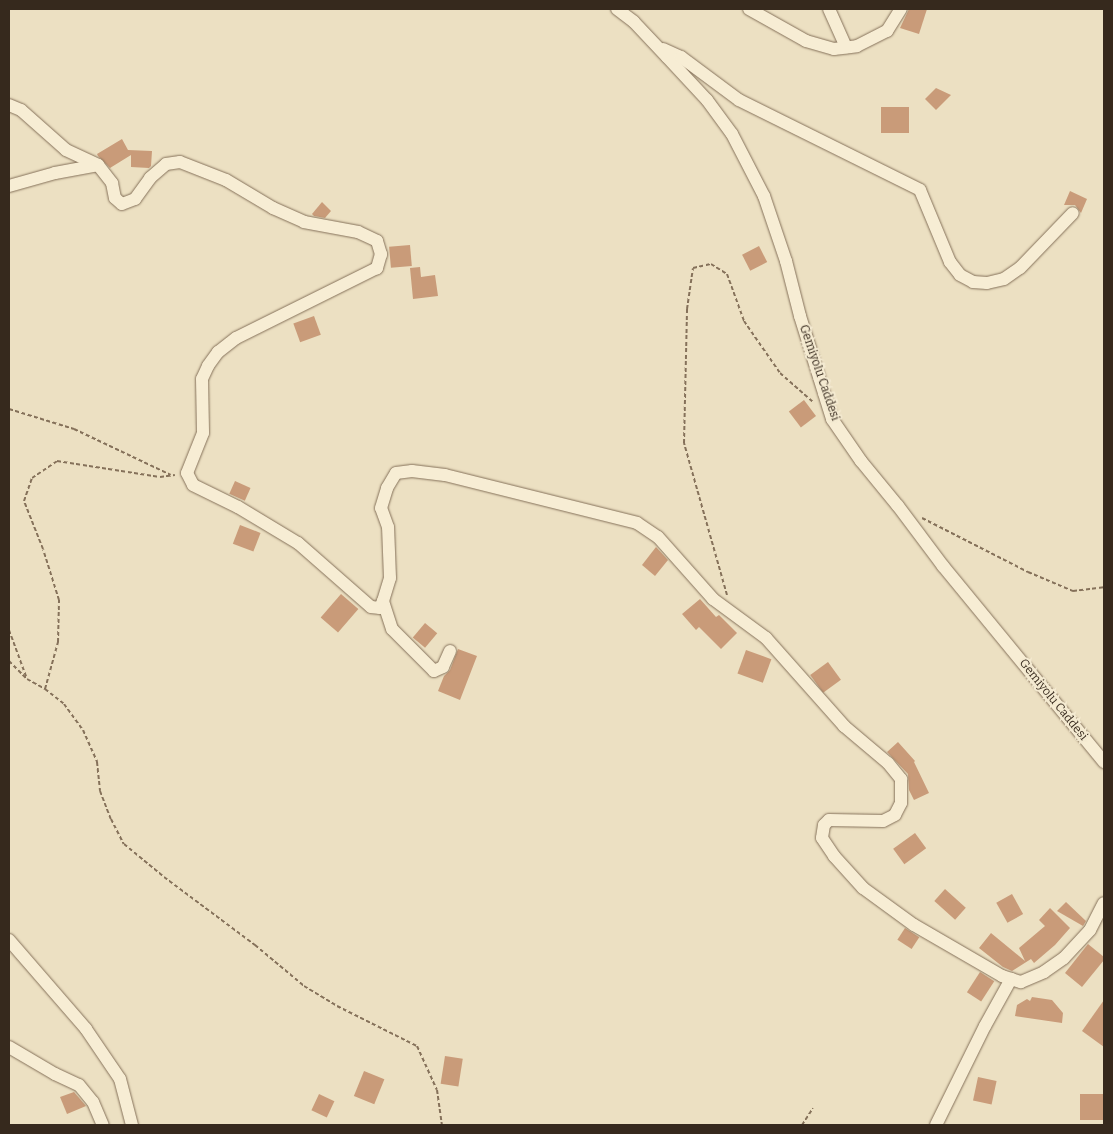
<!DOCTYPE html>
<style>
body{margin:0}
#map{position:relative;width:1113px;height:1134px;overflow:hidden;background:#ece0c2;font-family:Bitter,serif}
div>[style]{position:absolute}
[style*='--x']{left:calc(var(--x)*1px);top:calc(var(--y)*1px);width:calc(var(--w)*1px);rotate:calc(var(--a)*1deg)}
.building>*{inset:0;background:#c99b79;transform-origin:0 0}
.path>*{height:2px;margin-top:-1px;transform-origin:0;background:repeating-linear-gradient(90deg,#85715a 0 4px,transparent 0 6.5px)}
.roads{filter:drop-shadow(0 0 1px #85715a) drop-shadow(0 0 1px #85715a)}
.minor>*{height:12px;margin:-6px;padding:0 6px;transform-origin:6px;border-radius:6px;background:#f7edd4}
span{translate:-50% -50%;white-space:nowrap;text-align:center;line-height:1.15;-webkit-text-stroke:4px #f4ead1;paint-order:stroke}
.street-label{font-size:12px;color:#36291d}
.frame{position:absolute;inset:0;border:10px solid #36291d;pointer-events:none}
</style>
<div id="map">
<div class="building">
<i style="clip-path:polygon(909px 9px,927px 9px,919px 34px,900px 28px)"></i>
<i style="clip-path:polygon(936px 88px,951px 95px,936px 110px,925px 99px)"></i>
<i style="left:881px;top:107px;width:28px;height:26px"></i>
<i style="clip-path:polygon(122px 139px,128px 150px,152px 151px,151px 166px,149px 168px,131px 167px,131px 155px,110px 168px,98px 156px,97px 154px)"></i>
<i style="clip-path:polygon(1070px 191px,1087px 199px,1081px 213px,1075px 205px,1064px 205px)"></i>
<i style="clip-path:polygon(322px 202px,331px 211px,325px 218px,314px 216px,312px 214px)"></i>
<i style="left:410px;top:245px;width:21px;height:21px;rotate:85deg"></i>
<i style="left:759px;top:246px;width:18px;height:19px;rotate:63deg"></i>
<i style="clip-path:polygon(420px 267px,421px 277px,435px 275px,438px 296px,413px 299px,410px 268px)"></i>
<i style="left:314px;top:316px;width:20px;height:22px;rotate:70deg"></i>
<i style="left:804px;top:400px;width:20px;height:19px;rotate:53deg"></i>
<i style="left:235px;top:481px;width:17px;height:14px;rotate:24deg"></i>
<i style="left:240px;top:525px;width:22px;height:20px;rotate:21deg"></i>
<i style="clip-path:polygon(656px 547px,668px 560px,655px 576px,642px 565px)"></i>
<i style="left:341px;top:594px;width:23px;height:31px;rotate:41deg"></i>
<i style="clip-path:polygon(700px 599px,716px 617px,719px 615px,737px 633px,721px 649px,699px 627px,696px 630px,682px 614px)"></i>
<i style="left:425px;top:623px;width:16px;height:19px;rotate:40deg"></i>
<i style="clip-path:polygon(458px 649px,477px 656px,460px 700px,438px 691px,444px 676px,450px 670px)"></i>
<i style="left:746px;top:650px;width:27px;height:25px;rotate:20deg"></i>
<i style="left:828px;top:662px;width:22px;height:22px;rotate:54deg"></i>
<i style="clip-path:polygon(898px 742px,915px 761px,914px 762px,929px 793px,914px 800px,909px 790px,908px 774px,887px 752px)"></i>
<i style="left:915px;top:833px;width:19px;height:27px;rotate:54deg"></i>
<i style="left:945px;top:889px;width:28px;height:16px;rotate:42deg"></i>
<i style="left:1012px;top:894px;width:23px;height:18px;rotate:61deg"></i>
<i style="clip-path:polygon(1066px 902px,1086px 921px,1083px 926px,1057px 911px)"></i>
<i style="clip-path:polygon(1050px 908px,1070px 928px,1055px 945px,1034px 963px,1031px 959px,1012px 971px,1003px 967px,979px 948px,991px 933px,1025px 961px,1019px 948px,1045px 926px,1039px 920px)"></i>
<i style="left:905px;top:928px;width:17px;height:14px;rotate:33deg"></i>
<i style="clip-path:polygon(1088px 944px,1104px 957px,1104px 960px,1082px 987px,1065px 973px)"></i>
<i style="left:980px;top:972px;width:17px;height:24px;rotate:33deg"></i>
<i style="clip-path:polygon(1032px 997px,1052px 1000px,1063px 1013px,1062px 1023px,1015px 1016px,1017px 1005px,1027px 999px,1030px 1001px)"></i>
<i style="clip-path:polygon(1104px 1000px,1104px 1047px,1082px 1031px)"></i>
<i style="left:445px;top:1056px;width:18px;height:28px;rotate:9deg"></i>
<i style="left:364px;top:1071px;width:22px;height:27px;rotate:22deg"></i>
<i style="left:978px;top:1077px;width:19px;height:24px;rotate:12deg"></i>
<i style="clip-path:polygon(74px 1092px,86px 1106px,67px 1114px,60px 1097px)"></i>
<i style="left:319px;top:1094px;width:17px;height:18px;rotate:25deg"></i>
<i style="left:1104px;top:1094px;width:26px;height:24px;rotate:90deg"></i>
</div>
<div class="path">
<i style="--x:9;--y:409;--w:68;--a:17.1"></i>
<i style="--x:74;--y:429;--w:107;--a:25.4"></i>
<i style="--x:922;--y:518;--w:119;--a:27"></i>
<i style="--x:1028;--y:572;--w:49;--a:22.9"></i>
<i style="--x:1073;--y:591;--w:31;--a:-7"></i>
<i style="--x:727;--y:595;--w:158;--a:-105.8"></i>
<i style="--x:684;--y:443;--w:134;--a:-88.7"></i>
<i style="--x:687;--y:309;--w:41;--a:-81.7"></i>
<i style="--x:693;--y:268;--w:18;--a:-13"></i>
<i style="--x:711;--y:264;--w:19;--a:32"></i>
<i style="--x:727;--y:274;--w:50;--a:70.1"></i>
<i style="--x:744;--y:321;--w:63;--a:55.3"></i>
<i style="--x:780;--y:373;--w:44;--a:41.3"></i>
<i style="--x:9;--y:630;--w:52;--a:69.8"></i>
<i style="--x:9;--y:661;--w:25;--a:45"></i>
<i style="--x:27;--y:679;--w:21;--a:29"></i>
<i style="--x:45;--y:689;--w:24;--a:38"></i>
<i style="--x:64;--y:704;--w:32;--a:54"></i>
<i style="--x:83;--y:730;--w:35;--a:66"></i>
<i style="--x:97;--y:762;--w:29;--a:84"></i>
<i style="--x:100;--y:791;--w:30;--a:69"></i>
<i style="--x:111;--y:819;--w:28;--a:63"></i>
<i style="--x:124;--y:844;--w:52;--a:39.5"></i>
<i style="--x:164;--y:877;--w:114;--a:36.8"></i>
<i style="--x:255;--y:945;--w:64;--a:39.9"></i>
<i style="--x:304;--y:986;--w:39;--a:31"></i>
<i style="--x:337;--y:1006;--w:89;--a:26.6"></i>
<i style="--x:417;--y:1046;--w:48;--a:65.6"></i>
<i style="--x:437;--y:1090;--w:35;--a:82"></i>
<i style="--x:45;--y:689;--w:49;--a:-74.5"></i>
<i style="--x:58;--y:642;--w:42;--a:-88.6"></i>
<i style="--x:59;--y:600;--w:53;--a:-107.4"></i>
<i style="--x:43;--y:549;--w:52;--a:-111.6"></i>
<i style="--x:24;--y:501;--w:24;--a:-71"></i>
<i style="--x:32;--y:478;--w:30;--a:-34"></i>
<i style="--x:57;--y:461;--w:104;--a:8.8"></i>
<i style="--x:160;--y:477;--w:15;--a:-8"></i>
<i style="--x:802;--y:1125;--w:20;--a:-57"></i>
</div>
<div class="roads">
<div class="minor">
<i style="--x:617;--y:9;--w:21;--a:37"></i>
<i style="--x:634;--y:22;--w:48;--a:46.7"></i>
<i style="--x:667;--y:57;--w:59;--a:47.1"></i>
<i style="--x:707;--y:100;--w:42;--a:53.7"></i>
<i style="--x:732;--y:134;--w:70;--a:62.7"></i>
<i style="--x:764;--y:196;--w:69;--a:71.3"></i>
<i style="--x:786;--y:261;--w:57;--a:75.7"></i>
<i style="--x:800;--y:316;--w:108;--a:72.7"></i>
<i style="--x:832;--y:419;--w:51;--a:55.4"></i>
<i style="--x:861;--y:461;--w:58;--a:50.6"></i>
<i style="--x:898;--y:506;--w:75;--a:53.1"></i>
<i style="--x:943;--y:566;--w:254;--a:50.6"></i>
<i style="--x:749;--y:9;--w:65;--a:29.3"></i>
<i style="--x:806;--y:41;--w:29;--a:16"></i>
<i style="--x:834;--y:49;--w:23;--a:-7"></i>
<i style="--x:857;--y:46;--w:34;--a:-27"></i>
<i style="--x:887;--y:31;--w:26;--a:-58"></i>
<i style="--x:829;--y:9;--w:42;--a:65.9"></i>
<i style="--x:663;--y:49;--w:20;--a:24"></i>
<i style="--x:681;--y:57;--w:72;--a:36.6"></i>
<i style="--x:739;--y:100;--w:202;--a:26.4"></i>
<i style="--x:920;--y:190;--w:78;--a:67.4"></i>
<i style="--x:950;--y:262;--w:16;--a:52"></i>
<i style="--x:960;--y:275;--w:15;--a:28"></i>
<i style="--x:973;--y:282;--w:14;--a:4"></i>
<i style="--x:987;--y:283;--w:17;--a:-13"></i>
<i style="--x:1004;--y:279;--w:19;--a:-35"></i>
<i style="--x:1020;--y:268;--w:76;--a:-46.1"></i>
<i style="--x:9;--y:105;--w:13;--a:23"></i>
<i style="--x:21;--y:110;--w:60;--a:41.6"></i>
<i style="--x:66;--y:150;--w:35;--a:25"></i>
<i style="--x:98;--y:165;--w:23;--a:52"></i>
<i style="--x:112;--y:183;--w:15;--a:79"></i>
<i style="--x:115;--y:198;--w:9;--a:41"></i>
<i style="--x:122;--y:204;--w:14;--a:-21"></i>
<i style="--x:135;--y:199;--w:26;--a:-54"></i>
<i style="--x:150;--y:178;--w:21;--a:-41"></i>
<i style="--x:166;--y:164;--w:14;--a:-8"></i>
<i style="--x:180;--y:162;--w:49;--a:21.4"></i>
<i style="--x:226;--y:180;--w:55;--a:30.8"></i>
<i style="--x:273;--y:208;--w:34;--a:24"></i>
<i style="--x:304;--y:222;--w:55;--a:10.5"></i>
<i style="--x:358;--y:232;--w:21;--a:25"></i>
<i style="--x:377;--y:241;--w:14;--a:73"></i>
<i style="--x:381;--y:254;--w:15;--a:106"></i>
<i style="--x:377;--y:268;--w:157;--a:153.6"></i>
<i style="--x:236;--y:338;--w:23;--a:142"></i>
<i style="--x:218;--y:352;--w:17;--a:126"></i>
<i style="--x:208;--y:366;--w:14;--a:115"></i>
<i style="--x:202;--y:379;--w:54;--a:88.9"></i>
<i style="--x:203;--y:433;--w:43;--a:111.8"></i>
<i style="--x:187;--y:473;--w:13;--a:63"></i>
<i style="--x:193;--y:485;--w:50;--a:26.1"></i>
<i style="--x:238;--y:507;--w:70;--a:31"></i>
<i style="--x:298;--y:543;--w:97;--a:41.2"></i>
<i style="--x:371;--y:607;--w:9;--a:6"></i>
<i style="--x:380;--y:608;--w:8;--a:-67"></i>
<i style="--x:9;--y:186;--w:48;--a:-15.8"></i>
<i style="--x:55;--y:173;--w:44;--a:-10.5"></i>
<i style="--x:450;--y:651;--w:17;--a:114"></i>
<i style="--x:443;--y:667;--w:10;--a:156"></i>
<i style="--x:434;--y:671;--w:59;--a:-135"></i>
<i style="--x:392;--y:629;--w:29;--a:-108"></i>
<i style="--x:383;--y:601;--w:24;--a:-73"></i>
<i style="--x:390;--y:578;--w:51;--a:-92.2"></i>
<i style="--x:388;--y:527;--w:20;--a:-110"></i>
<i style="--x:381;--y:508;--w:21;--a:-73"></i>
<i style="--x:387;--y:488;--w:17;--a:-59"></i>
<i style="--x:396;--y:473;--w:16;--a:-7"></i>
<i style="--x:412;--y:471;--w:33;--a:7"></i>
<i style="--x:445;--y:475;--w:198;--a:14"></i>
<i style="--x:637;--y:523;--w:25;--a:34"></i>
<i style="--x:658;--y:537;--w:83;--a:48.4"></i>
<i style="--x:713;--y:599;--w:66;--a:36.3"></i>
<i style="--x:766;--y:638;--w:118;--a:48.4"></i>
<i style="--x:844;--y:726;--w:57;--a:40.1"></i>
<i style="--x:888;--y:763;--w:21;--a:51"></i>
<i style="--x:901;--y:779;--w:24;--a:90"></i>
<i style="--x:901;--y:803;--w:13;--a:117"></i>
<i style="--x:895;--y:815;--w:13;--a:153"></i>
<i style="--x:883;--y:821;--w:54;--a:-178.9"></i>
<i style="--x:829;--y:820;--w:7;--a:135"></i>
<i style="--x:824;--y:825;--w:13;--a:99"></i>
<i style="--x:822;--y:838;--w:22;--a:56"></i>
<i style="--x:834;--y:856;--w:43;--a:47.8"></i>
<i style="--x:863;--y:888;--w:63;--a:36"></i>
<i style="--x:914;--y:925;--w:102;--a:30.1"></i>
<i style="--x:1002;--y:976;--w:20;--a:18"></i>
<i style="--x:1021;--y:982;--w:25;--a:-23"></i>
<i style="--x:1044;--y:972;--w:24;--a:-35"></i>
<i style="--x:1064;--y:958;--w:38;--a:-47"></i>
<i style="--x:1090;--y:930;--w:30;--a:-63"></i>
<i style="--x:9;--y:940;--w:118;--a:49.1"></i>
<i style="--x:86;--y:1029;--w:60;--a:55.8"></i>
<i style="--x:120;--y:1079;--w:48;--a:75.4"></i>
<i style="--x:9;--y:1047;--w:53;--a:30.4"></i>
<i style="--x:55;--y:1074;--w:26;--a:25"></i>
<i style="--x:79;--y:1085;--w:22;--a:51"></i>
<i style="--x:93;--y:1102;--w:25;--a:67"></i>
<i style="--x:936;--y:1125;--w:110;--a:-63.7"></i>
<i style="--x:985;--y:1026;--w:54;--a:-61"></i>
</div>
</div>
<div class="street-label">
<span style="left:819px;top:373px;rotate:71deg">Gemiyolu Caddesi</span>
<span style="left:1053px;top:700px;rotate:51deg">Gemiyolu Caddesi</span>
</div>
<div class="frame"></div>
</div>
